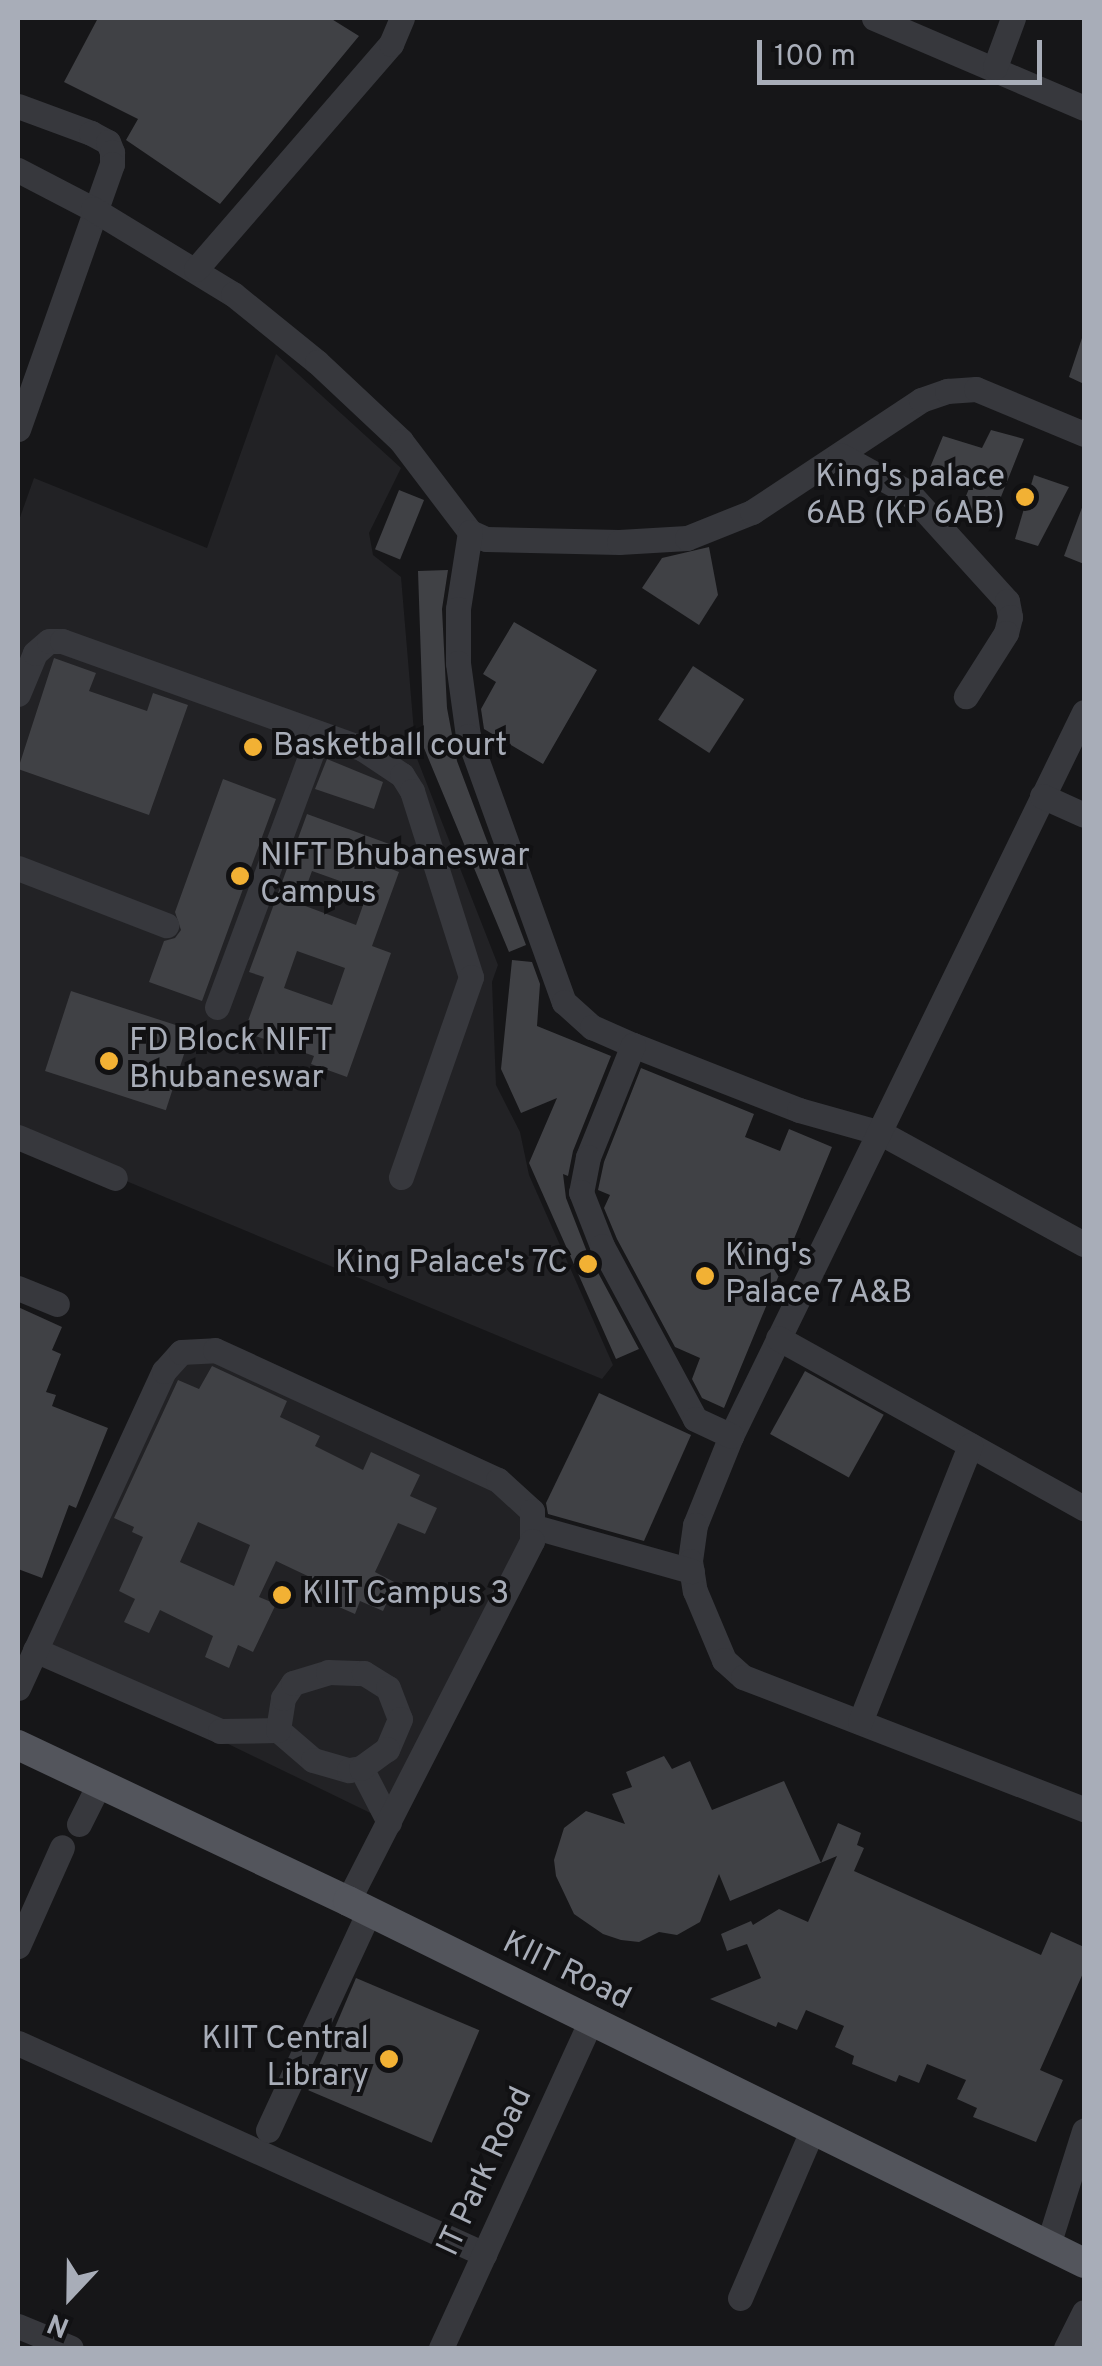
<!DOCTYPE html>
<style>
body{margin:0}
#map{position:relative;width:1102px;height:2366px;overflow:hidden;background:#161618;font-family:Overpass,sans-serif}
div>[style]{position:absolute}
[style*='--x']{left:calc(var(--x)*1px);top:calc(var(--y)*1px);width:calc(var(--w)*1px);rotate:calc(var(--a)*1deg)}
.built>*{inset:0;background:#222225}
.building>*{inset:0;background:#404145;transform-origin:0 0}
.minor>*{height:25px;margin:-12.5px;padding:0 12.5px;transform-origin:12.5px;border-radius:12.5px;background:#37383d}
.major>*{height:30px;margin:-15px;padding:0 15px;transform-origin:15px;border-radius:15px;background:#53555c}
.dots>*{width:28px;height:28px;translate:-50% -50%;box-sizing:border-box;border:5px solid #111113;border-radius:50%}
span{translate:-50% -50%;white-space:nowrap;text-align:center;line-height:1.15;-webkit-text-stroke:8px #111113;paint-order:stroke}
.poi-label{font-size:32px;color:#a8adb8}
.right{translate:-100% -50%;text-align:right}
.left{translate:0 -50%;text-align:left}
.street-label{font-size:32px;color:#a8adb8}
.frame{position:absolute;inset:0;border:20px solid #a8adb8;pointer-events:none}
.north{position:absolute;left:20px;top:2246px;width:100px;height:100px;-webkit-text-stroke:8px #111113;paint-order:stroke;rotate:202deg;font-size:28px;font-weight:700;line-height:40px;text-align:center;color:#a8adb8}
.north::after{content:'';display:block;margin:auto;width:35px;height:45px;background:#a8adb8;clip-path:polygon(50% 0,100% 100%,50% 72%,0 100%)}
.scale{position:absolute;left:757px;top:40px;width:285px;height:45px;box-sizing:border-box;border:5px solid #a8adb8;border-top:0;padding-left:12px;font-size:30px;line-height:35px;white-space:nowrap;color:#a8adb8;-webkit-text-stroke:8px #111113;paint-order:stroke}
</style>
<div id="map">
<div class="built">
<i style="clip-path:polygon(276px 354px,401px 468px,369px 533px,373px 555px,401px 577px,416px 756px,498px 965px,492px 982px,496px 1085px,520px 1132px,529px 1175px,613px 1365px,602px 1379px,18px 1136px,18px 523px,34px 478px,207px 548px)"></i>
<i style="clip-path:polygon(193px 1348px,498px 1480px,535px 1527px,389px 1822px,35px 1650px,164px 1371px)"></i>
</div>
<div class="building">
<i style="clip-path:polygon(98px 18px,330px 18px,359px 36px,220px 204px,126px 140px,138px 119px,64px 82px)"></i>
<i style="clip-path:polygon(1082px 338px,1084px 338px,1084px 384px,1069px 377px)"></i>
<i style="clip-path:polygon(991px 430px,1024px 439px,989px 527px,958px 516px,970px 486px,929px 470px,943px 436px,982px 448px)"></i>
<i style="clip-path:polygon(1034px 475px,1069px 487px,1038px 546px,1015px 539px)"></i>
<i style="left:399px;top:490px;width:27px;height:64px;rotate:22deg"></i>
<i style="clip-path:polygon(1083px 505px,1084px 505px,1084px 564px,1064px 556px)"></i>
<i style="clip-path:polygon(709px 547px,718px 595px,699px 625px,642px 588px,662px 558px)"></i>
<i style="clip-path:polygon(448px 570px,442px 609px,447px 708px,457px 761px,526px 945px,509px 952px,424px 748px,418px 571px)"></i>
<i style="clip-path:polygon(514px 622px,597px 670px,543px 764px,484px 729px,481px 709px,496px 682px,483px 674px)"></i>
<i style="clip-path:polygon(54px 658px,96px 673px,89px 691px,147px 711px,153px 693px,188px 705px,149px 815px,18px 769px)"></i>
<i style="left:693px;top:666px;width:61px;height:64px;rotate:33deg"></i>
<i style="clip-path:polygon(327px 759px,383px 782px,374px 809px,315px 789px)"></i>
<i style="clip-path:polygon(223px 779px,276px 799px,202px 1001px,149px 982px,164px 941px,175px 938px,181px 930px,175px 912px)"></i>
<i style="clip-path:polygon(evenodd,307px 814px,392px 845px,384px 866px,399px 872px,372px 946px,391px 953px,347px 1077px,311px 1064px,314px 1056px,244px 1032px,264px 977px,249px 972px,307px 814px,312px 871px,368px 891px,356px 925px,300px 904px,312px 871px,307px 814px,297px 951px,345px 968px,332px 1005px,284px 988px,297px 951px)"></i>
<i style="clip-path:polygon(512px 960px,532px 962px,540px 984px,537px 1026px,611px 1056px,573px 1151px,568px 1176px,563px 1174px,566px 1198px,587px 1252px,639px 1349px,616px 1359px,529px 1163px,557px 1098px,521px 1113px,501px 1069px)"></i>
<i style="left:71px;top:991px;width:127px;height:84px;rotate:18deg"></i>
<i style="clip-path:polygon(641px 1068px,754px 1114px,745px 1137px,780px 1151px,789px 1129px,832px 1147px,724px 1408px,702px 1398px,692px 1379px,700px 1358px,675px 1347px,617px 1239px,604px 1208px,610px 1195px,598px 1190px,604px 1162px)"></i>
<i style="clip-path:polygon(18px 1307px,62px 1327px,52px 1350px,61px 1354px,46px 1392px,56px 1395px,52px 1406px,108px 1428px,76px 1508px,69px 1505px,42px 1578px,18px 1569px)"></i>
<i style="clip-path:polygon(evenodd,212px 1366px,287px 1401px,280px 1417px,320px 1436px,315px 1446px,363px 1470px,371px 1452px,420px 1475px,410px 1496px,437px 1508px,425px 1534px,398px 1523px,375px 1572px,396px 1583px,383px 1611px,360px 1601px,355px 1614px,307px 1593px,314px 1579px,276px 1561px,259px 1597px,276px 1604px,253px 1652px,238px 1645px,229px 1668px,205px 1657px,213px 1636px,160px 1610px,149px 1633px,124px 1622px,135px 1599px,119px 1591px,143px 1537px,132px 1532px,134px 1527px,114px 1518px,178px 1380px,199px 1389px,212px 1366px,198px 1522px,250px 1545px,234px 1586px,180px 1562px,198px 1522px)"></i>
<i style="left:805px;top:1371px;width:90px;height:72px;rotate:29deg"></i>
<i style="clip-path:polygon(599px 1393px,691px 1435px,644px 1541px,548px 1514px,546px 1503px)"></i>
<i style="clip-path:polygon(664px 1756px,672px 1769px,690px 1761px,712px 1810px,784px 1781px,821px 1863px,838px 1823px,861px 1833px,857px 1845px,864px 1848px,854px 1871px,1041px 1955px,1051px 1932px,1084px 1947px,1084px 1971px,1040px 2070px,1063px 2080px,1036px 2142px,973px 2117px,977px 2108px,957px 2099px,966px 2080px,927px 2064px,919px 2083px,899px 2075px,896px 2082px,852px 2064px,854px 2056px,835px 2047px,844px 2026px,806px 2010px,797px 2030px,778px 2022px,776px 2027px,710px 1999px,761px 1978px,747px 1944px,727px 1951px,721px 1934px,751px 1921px,753px 1925px,779px 1909px,808px 1922px,837px 1856px,730px 1901px,719px 1874px,700px 1922px,677px 1935px,659px 1932px,639px 1942px,621px 1940px,603px 1934px,574px 1914px,556px 1876px,554px 1860px,564px 1828px,586px 1811px,625px 1824px,612px 1794px,632px 1787px,626px 1772px)"></i>
<i style="left:356px;top:1978px;width:134px;height:122px;rotate:23deg"></i>
</div>
<div class="minor">
<i style="--x:874;--y:18;--w:228;--a:23.2"></i>
<i style="--x:995;--y:67;--w:52;--a:-69.8"></i>
<i style="--x:18;--y:106;--w:78;--a:20.3"></i>
<i style="--x:91;--y:133;--w:19;--a:28"></i>
<i style="--x:108;--y:142;--w:11;--a:68"></i>
<i style="--x:112;--y:152;--w:12;--a:90"></i>
<i style="--x:112;--y:164;--w:281;--a:109.5"></i>
<i style="--x:18;--y:170;--w:85;--a:27.5"></i>
<i style="--x:93;--y:209;--w:164;--a:31.3"></i>
<i style="--x:233;--y:294;--w:108;--a:39"></i>
<i style="--x:317;--y:362;--w:115;--a:43.2"></i>
<i style="--x:401;--y:441;--w:114;--a:52.8"></i>
<i style="--x:470;--y:532;--w:17;--a:24"></i>
<i style="--x:486;--y:539;--w:133;--a:1.3"></i>
<i style="--x:619;--y:542;--w:68;--a:-3.4"></i>
<i style="--x:687;--y:538;--w:70;--a:-21.8"></i>
<i style="--x:752;--y:512;--w:203;--a:-33.5"></i>
<i style="--x:921;--y:400;--w:28;--a:-19"></i>
<i style="--x:947;--y:391;--w:29;--a:-4"></i>
<i style="--x:976;--y:389;--w:117;--a:22.6"></i>
<i style="--x:196;--y:269;--w:298;--a:-49.1"></i>
<i style="--x:391;--y:44;--w:28;--a:-67"></i>
<i style="--x:840;--y:455;--w:79;--a:28.8"></i>
<i style="--x:909;--y:493;--w:146;--a:47.8"></i>
<i style="--x:1007;--y:601;--w:16;--a:79"></i>
<i style="--x:1010;--y:617;--w:16;--a:104"></i>
<i style="--x:1006;--y:633;--w:75;--a:122.4"></i>
<i style="--x:470;--y:532;--w:78;--a:98.9"></i>
<i style="--x:458;--y:609;--w:54;--a:90"></i>
<i style="--x:458;--y:663;--w:74;--a:82.2"></i>
<i style="--x:468;--y:736;--w:283;--a:70.2"></i>
<i style="--x:564;--y:1002;--w:38;--a:42"></i>
<i style="--x:592;--y:1027;--w:45;--a:23.7"></i>
<i style="--x:633;--y:1045;--w:178;--a:21.4"></i>
<i style="--x:799;--y:1110;--w:85;--a:15.7"></i>
<i style="--x:881;--y:1133;--w:231;--a:28.7"></i>
<i style="--x:18;--y:694;--w:44;--a:-67.5"></i>
<i style="--x:35;--y:653;--w:18;--a:-41"></i>
<i style="--x:49;--y:641;--w:13;--a:0"></i>
<i style="--x:62;--y:641;--w:320;--a:19.7"></i>
<i style="--x:363;--y:749;--w:47;--a:33.7"></i>
<i style="--x:402;--y:775;--w:19;--a:58"></i>
<i style="--x:412;--y:791;--w:195;--a:72.4"></i>
<i style="--x:471;--y:977;--w:212;--a:109.3"></i>
<i style="--x:1084;--y:712;--w:805;--a:115.99"></i>
<i style="--x:731;--y:1436;--w:96;--a:112"></i>
<i style="--x:695;--y:1525;--w:36;--a:98"></i>
<i style="--x:690;--y:1561;--w:30;--a:81"></i>
<i style="--x:695;--y:1591;--w:75;--a:67.2"></i>
<i style="--x:724;--y:1660;--w:25;--a:42"></i>
<i style="--x:743;--y:1677;--w:366;--a:21.2"></i>
<i style="--x:1042;--y:796;--w:46;--a:24.3"></i>
<i style="--x:18;--y:868;--w:159;--a:21.1"></i>
<i style="--x:217;--y:1007;--w:292;--a:-69.6"></i>
<i style="--x:633;--y:1045;--w:121;--a:111.9"></i>
<i style="--x:588;--y:1157;--w:36;--a:101"></i>
<i style="--x:581;--y:1192;--w:58;--a:68.7"></i>
<i style="--x:602;--y:1246;--w:196;--a:61.7"></i>
<i style="--x:695;--y:1419;--w:40;--a:25"></i>
<i style="--x:18;--y:1137;--w:105;--a:22.9"></i>
<i style="--x:18;--y:1288;--w:42;--a:22.3"></i>
<i style="--x:778;--y:1338;--w:350;--a:29.1"></i>
<i style="--x:535;--y:1527;--w:163;--a:15.7"></i>
<i style="--x:35;--y:1650;--w:202;--a:23.6"></i>
<i style="--x:220;--y:1731;--w:58;--a:-1"></i>
<i style="--x:278;--y:1730;--w:46;--a:40.6"></i>
<i style="--x:313;--y:1760;--w:37;--a:16"></i>
<i style="--x:349;--y:1770;--w:12;--a:-9"></i>
<i style="--x:361;--y:1768;--w:61;--a:62.6"></i>
<i style="--x:18;--y:1688;--w:349;--a:-65.3"></i>
<i style="--x:164;--y:1371;--w:25;--a:-48"></i>
<i style="--x:181;--y:1352;--w:34;--a:-3"></i>
<i style="--x:215;--y:1350;--w:311;--a:24.7"></i>
<i style="--x:498;--y:1480;--w:46;--a:42.4"></i>
<i style="--x:532;--y:1511;--w:30;--a:90"></i>
<i style="--x:532;--y:1541;--w:404;--a:117.1"></i>
<i style="--x:860;--y:1722;--w:298;--a:-68.3"></i>
<i style="--x:278;--y:1730;--w:32;--a:-81"></i>
<i style="--x:283;--y:1698;--w:18;--a:-56"></i>
<i style="--x:293;--y:1683;--w:37;--a:-17"></i>
<i style="--x:328;--y:1672;--w:36;--a:2"></i>
<i style="--x:364;--y:1673;--w:28;--a:32"></i>
<i style="--x:388;--y:1688;--w:33;--a:69"></i>
<i style="--x:400;--y:1719;--w:33;--a:113"></i>
<i style="--x:387;--y:1749;--w:32;--a:144"></i>
<i style="--x:79;--y:1824;--w:45;--a:-63.4"></i>
<i style="--x:18;--y:1946;--w:108;--a:-66"></i>
<i style="--x:18;--y:2043;--w:512;--a:24.36"></i>
<i style="--x:268;--y:2130;--w:238;--a:-65.2"></i>
<i style="--x:1048;--y:2245;--w:120;--a:-72.5"></i>
<i style="--x:740;--y:2298;--w:182;--a:-66.7"></i>
<i style="--x:18;--y:2326;--w:57;--a:22.5"></i>
<i style="--x:441;--y:2348;--w:358;--a:-65.4"></i>
<i style="--x:1066;--y:2348;--w:40;--a:-63.4"></i>
</div>
<div class="major">
<i style="--x:18;--y:1745;--w:365;--a:25.3"></i>
<i style="--x:348;--y:1901;--w:820;--a:26.19"></i>
</div>
<div class="dots">
<i style="left:1025px;top:497px;background:#f2b134"></i>
<i style="left:253px;top:747px;background:#f2b134"></i>
<i style="left:240px;top:876px;background:#f2b134"></i>
<i style="left:109px;top:1061px;background:#f2b134"></i>
<i style="left:588px;top:1264px;background:#f2b134"></i>
<i style="left:705px;top:1276px;background:#f2b134"></i>
<i style="left:282px;top:1595px;background:#f2b134"></i>
<i style="left:389px;top:2059px;background:#f2b134"></i>
</div>
<div class="poi-label">
<span class="right" style="left:1005px;top:497px">King's palace<br>6AB (KP 6AB)</span>
<span class="left" style="left:273px;top:747px">Basketball court</span>
<span class="left" style="left:260px;top:876px">NIFT Bhubaneswar<br>Campus</span>
<span class="left" style="left:129px;top:1061px">FD Block NIFT<br>Bhubaneswar</span>
<span class="left" style="left:725px;top:1276px">King's<br>Palace 7 A&amp;B</span>
<span class="right" style="left:568px;top:1264px">King Palace's 7C</span>
<span class="left" style="left:302px;top:1595px">KIIT Campus 3</span>
<span class="right" style="left:369px;top:2059px">KIIT Central<br>Library</span>
</div>
<div class="street-label">
<span style="left:566px;top:1972px;rotate:26deg">KIIT Road</span>
<span style="left:486px;top:2172px;rotate:-65deg">IT Park Road</span>
</div>
<div class="frame"></div>
<div class="north">N</div>
<div class="scale">100 m</div>
</div>
